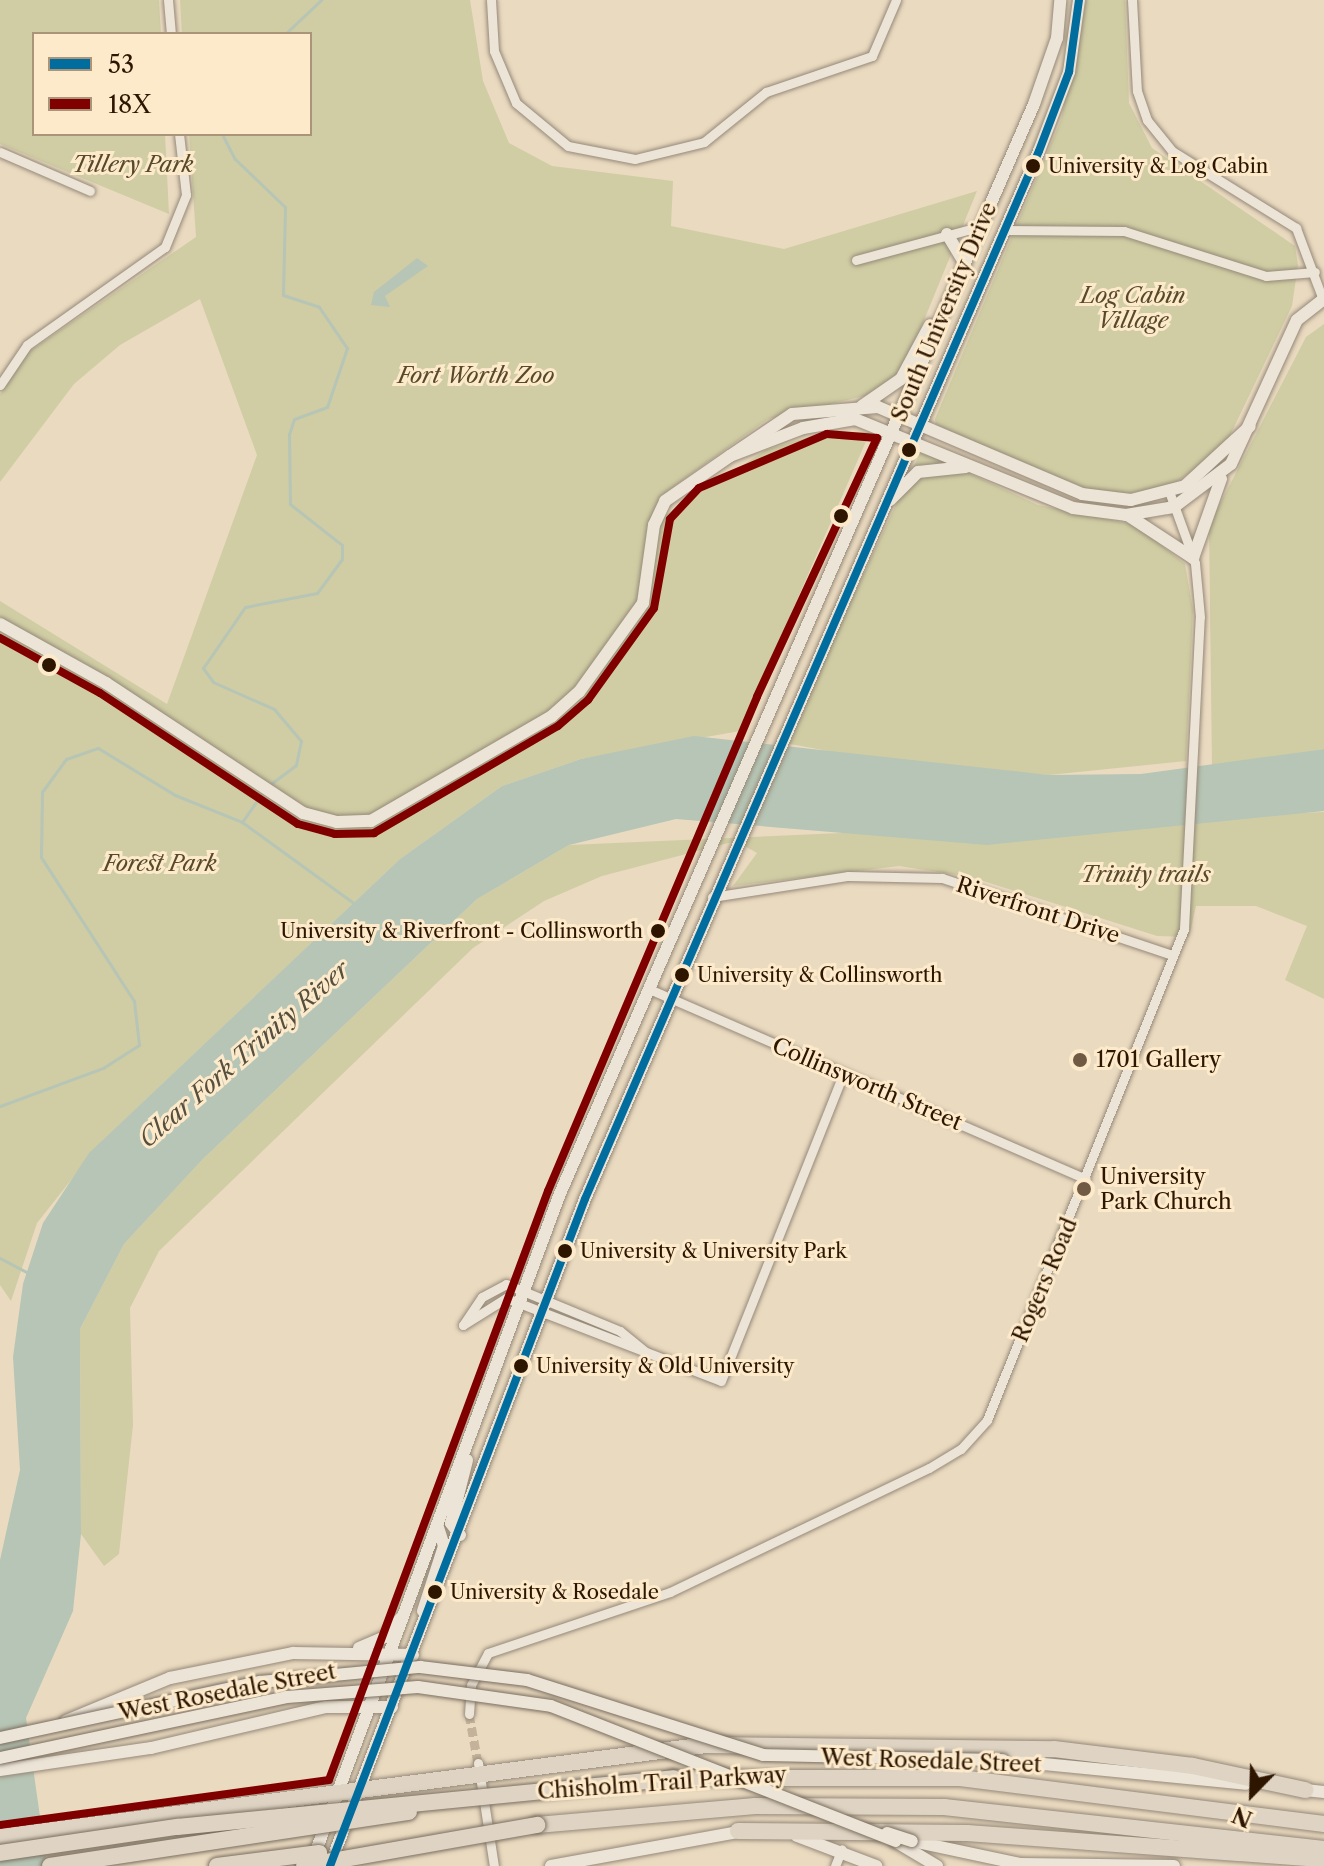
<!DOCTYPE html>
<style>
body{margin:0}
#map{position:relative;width:1324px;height:1866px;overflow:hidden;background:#eadac0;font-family:"Libre Caslon Text",serif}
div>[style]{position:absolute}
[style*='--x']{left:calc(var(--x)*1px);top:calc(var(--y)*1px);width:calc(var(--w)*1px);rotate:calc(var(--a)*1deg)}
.green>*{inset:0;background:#d0cda4}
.water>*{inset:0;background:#b6c5b5}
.stream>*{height:3px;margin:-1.5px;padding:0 1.5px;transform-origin:1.5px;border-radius:1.5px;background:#b6c5b5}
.street-tunnel>*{height:9px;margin-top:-4.5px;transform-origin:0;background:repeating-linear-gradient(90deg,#c4b39a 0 9px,transparent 0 13.5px)}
.roads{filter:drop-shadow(0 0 2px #958978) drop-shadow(0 0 2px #958978)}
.street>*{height:9px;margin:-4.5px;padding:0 4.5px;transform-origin:4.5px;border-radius:4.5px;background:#ece4d7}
.secondary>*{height:12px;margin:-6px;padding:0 6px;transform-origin:6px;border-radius:6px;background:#ece4d7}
.highway>*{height:16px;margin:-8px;padding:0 8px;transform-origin:8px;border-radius:8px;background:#dfd4c3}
.bridges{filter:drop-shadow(0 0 2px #7a6e5f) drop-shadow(0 0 2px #7a6e5f)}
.secondary-bridge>*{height:12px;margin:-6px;padding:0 6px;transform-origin:6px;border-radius:6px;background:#ece4d7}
.highway-bridge>*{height:16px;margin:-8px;padding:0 8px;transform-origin:8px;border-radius:8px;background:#dfd4c3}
.bus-1>*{height:8px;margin:-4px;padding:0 4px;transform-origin:4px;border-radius:4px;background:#006d9e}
.bus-2>*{height:8px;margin:-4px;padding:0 4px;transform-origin:4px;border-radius:4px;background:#800000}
.dots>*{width:22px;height:22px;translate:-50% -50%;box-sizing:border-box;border:4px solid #fceacb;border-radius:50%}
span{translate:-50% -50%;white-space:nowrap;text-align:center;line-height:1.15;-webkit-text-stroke:6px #fceacb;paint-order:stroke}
.bus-label{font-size:20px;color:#2e1500}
.left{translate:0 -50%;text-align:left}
.right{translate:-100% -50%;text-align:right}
.park-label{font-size:22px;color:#58492b;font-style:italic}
.street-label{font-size:22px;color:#2e1500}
.poi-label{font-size:22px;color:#2e1500}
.water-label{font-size:24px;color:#564f3e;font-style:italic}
.legend{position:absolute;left:32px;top:32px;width:280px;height:104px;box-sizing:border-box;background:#fceacb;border:2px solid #aa957a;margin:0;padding:10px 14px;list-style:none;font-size:24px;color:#2e1500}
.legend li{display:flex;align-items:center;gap:16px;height:40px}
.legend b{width:40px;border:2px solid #aa957a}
.north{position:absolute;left:1212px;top:1754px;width:80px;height:80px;-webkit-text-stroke:6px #fceacb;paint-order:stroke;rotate:203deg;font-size:22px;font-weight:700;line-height:32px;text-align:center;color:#2e1500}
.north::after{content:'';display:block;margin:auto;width:28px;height:36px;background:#2e1500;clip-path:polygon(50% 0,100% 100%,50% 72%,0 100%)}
</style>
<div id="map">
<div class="green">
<i style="clip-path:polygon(0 0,159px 0,161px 34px,34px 34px,34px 134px,165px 134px,169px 214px,0 144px)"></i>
<i style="clip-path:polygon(180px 0,470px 0,483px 81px,509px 143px,552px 166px,673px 181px,671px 226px,784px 249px,977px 191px,904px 369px,868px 395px,768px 419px,662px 495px,653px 512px,650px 525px,766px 450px,825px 432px,870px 432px,740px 731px,581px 759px,502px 786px,400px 859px,102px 1141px,37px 1223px,11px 1301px,0 1285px,0 601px,167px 704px,257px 455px,200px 299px,120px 345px,74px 384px,0 482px,0 394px,27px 353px,196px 237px,189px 134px,310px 134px,310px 34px,182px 34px)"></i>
<i style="clip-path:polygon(1086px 0,1125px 0,1129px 103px,1152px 148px,1295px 246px,1298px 265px,1292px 306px,1224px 448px,1170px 487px,1124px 494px,1094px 493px,1041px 473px,936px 426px,935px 419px,1061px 120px)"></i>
<i style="clip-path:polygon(1324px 324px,1324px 749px,1212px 766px,1209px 525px,1306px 337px)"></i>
<i style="clip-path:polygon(921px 451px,1038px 505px,1136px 525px,1185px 564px,1193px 610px,1186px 761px,1049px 775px,898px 764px,785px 743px)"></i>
<i style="clip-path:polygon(1324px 812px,1324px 999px,1285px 980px,1307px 926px,1256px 906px,1196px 906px,1189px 937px,1157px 936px,971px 877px,899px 866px,733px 886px,757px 853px,736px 841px,602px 876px,544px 901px,473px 948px,159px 1251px,130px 1308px,133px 1425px,119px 1554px,104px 1566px,81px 1534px,80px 1329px,124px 1244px,203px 1159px,477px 899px,569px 845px)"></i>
</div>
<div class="water">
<i style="clip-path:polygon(417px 258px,428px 266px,385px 296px,390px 307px,371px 305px,374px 292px)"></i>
<i style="clip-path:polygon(694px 736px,1049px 775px,1141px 774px,1324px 749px,1324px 811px,987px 845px,676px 819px,569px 845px,477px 899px,203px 1159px,124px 1244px,80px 1329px,81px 1534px,73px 1611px,26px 1718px,47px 1866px,0 1866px,0 1560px,20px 1470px,13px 1357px,23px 1284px,43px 1223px,89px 1153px,400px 859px,502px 786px,581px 759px)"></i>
</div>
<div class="stream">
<i style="--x:285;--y:34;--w:50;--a:-43.4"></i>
<i style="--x:222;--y:134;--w:28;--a:63"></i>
<i style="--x:235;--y:159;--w:69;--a:43.8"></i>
<i style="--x:285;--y:207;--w:88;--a:91.3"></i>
<i style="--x:283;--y:295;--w:38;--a:18"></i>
<i style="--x:319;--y:307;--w:50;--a:55.7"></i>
<i style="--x:347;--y:348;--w:62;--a:108.7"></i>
<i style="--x:327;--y:407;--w:35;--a:160"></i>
<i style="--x:294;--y:419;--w:16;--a:108"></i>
<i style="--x:289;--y:434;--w:70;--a:89.2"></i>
<i style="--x:290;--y:504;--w:66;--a:38.3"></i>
<i style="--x:342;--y:545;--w:14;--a:90"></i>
<i style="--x:342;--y:559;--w:42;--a:126.3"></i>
<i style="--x:317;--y:593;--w:73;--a:169"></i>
<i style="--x:245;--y:607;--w:74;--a:124.5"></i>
<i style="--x:203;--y:668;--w:17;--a:54"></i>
<i style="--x:213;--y:682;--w:67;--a:23.9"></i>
<i style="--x:274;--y:709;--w:42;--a:49.8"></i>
<i style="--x:301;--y:741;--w:25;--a:102"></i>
<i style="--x:296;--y:765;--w:35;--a:143"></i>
<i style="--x:263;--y:792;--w:37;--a:125"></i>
<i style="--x:242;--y:822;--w:140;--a:36"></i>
<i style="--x:0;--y:1106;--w:110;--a:-20.3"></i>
<i style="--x:103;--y:1068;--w:43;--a:-32.6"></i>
<i style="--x:139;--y:1045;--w:44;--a:-96.5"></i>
<i style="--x:134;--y:1001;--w:171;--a:-122.9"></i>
<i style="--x:41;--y:857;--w:65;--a:-89.1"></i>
<i style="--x:42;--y:792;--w:41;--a:-54"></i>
<i style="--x:66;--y:759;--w:34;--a:-19"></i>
<i style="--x:98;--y:748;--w:90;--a:31.4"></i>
<i style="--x:175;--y:795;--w:72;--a:21.9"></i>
<i style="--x:0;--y:1258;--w:32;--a:28"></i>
</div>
<div class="street-tunnel">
<i style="--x:469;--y:1714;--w:50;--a:79.6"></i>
</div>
<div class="roads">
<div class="street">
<i style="--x:168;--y:0;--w:34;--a:85"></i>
<i style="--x:491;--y:0;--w:51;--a:86.6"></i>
<i style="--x:494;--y:51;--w:56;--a:67.1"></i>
<i style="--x:516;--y:103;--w:67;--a:39.6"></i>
<i style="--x:568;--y:146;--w:68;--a:11"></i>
<i style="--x:635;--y:159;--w:71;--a:-13.8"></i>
<i style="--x:704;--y:142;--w:80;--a:-38.9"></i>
<i style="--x:766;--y:92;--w:112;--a:-18.8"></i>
<i style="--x:872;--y:56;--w:61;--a:-66.8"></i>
<i style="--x:1132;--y:0;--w:91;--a:86.9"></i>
<i style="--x:1137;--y:91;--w:31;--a:71"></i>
<i style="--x:1147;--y:120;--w:40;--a:51"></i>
<i style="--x:1172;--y:151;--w:146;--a:31.8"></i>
<i style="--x:1296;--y:228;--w:77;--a:69.4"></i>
<i style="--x:0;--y:152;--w:98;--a:23.4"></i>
<i style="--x:1004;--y:230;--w:120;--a:0.5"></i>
<i style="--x:1124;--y:231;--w:149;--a:17.6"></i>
<i style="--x:1266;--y:276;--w:49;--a:-4.7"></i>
<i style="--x:856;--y:260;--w:131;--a:-15.1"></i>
<i style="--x:0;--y:385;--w:48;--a:-56"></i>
<i style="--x:27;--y:345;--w:169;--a:-35.4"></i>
<i style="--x:165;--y:247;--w:56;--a:-68"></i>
<i style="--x:186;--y:195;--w:61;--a:-96.5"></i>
<i style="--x:712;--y:897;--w:138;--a:-8.8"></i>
<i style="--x:848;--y:876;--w:94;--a:1.2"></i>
<i style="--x:942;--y:878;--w:243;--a:18.5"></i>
<i style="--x:649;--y:989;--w:476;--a:23.5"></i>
<i style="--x:463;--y:1325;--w:51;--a:-32.1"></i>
<i style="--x:506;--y:1298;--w:230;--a:21.1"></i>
<i style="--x:721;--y:1381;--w:330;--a:-68.3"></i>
<i style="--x:463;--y:1325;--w:34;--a:-56"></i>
<i style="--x:482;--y:1297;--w:27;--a:-28"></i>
<i style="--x:506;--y:1284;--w:123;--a:22.4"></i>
<i style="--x:620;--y:1331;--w:32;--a:39"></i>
<i style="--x:469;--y:1714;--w:29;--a:-86"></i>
<i style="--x:471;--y:1685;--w:36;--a:-62"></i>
<i style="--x:488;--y:1653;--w:192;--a:-18.5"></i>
<i style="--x:670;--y:1592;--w:287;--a:-25.6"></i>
<i style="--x:929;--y:1468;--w:37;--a:-31"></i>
<i style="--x:961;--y:1449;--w:39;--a:-48"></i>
<i style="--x:987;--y:1420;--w:529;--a:-68.14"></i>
<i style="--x:1184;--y:929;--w:312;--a:-87.1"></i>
<i style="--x:1200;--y:617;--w:54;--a:-95.3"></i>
<i style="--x:1195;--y:563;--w:77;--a:-109.9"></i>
<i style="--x:478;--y:1763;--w:104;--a:81.2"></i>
<i style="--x:835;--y:1866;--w:18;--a:-68"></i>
</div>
<div class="secondary">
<i style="--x:947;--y:234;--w:35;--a:59"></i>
<i style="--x:862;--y:406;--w:47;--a:-34.7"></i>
<i style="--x:901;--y:379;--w:61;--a:-61.8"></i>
<i style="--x:730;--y:456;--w:75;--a:-34.1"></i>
<i style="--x:792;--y:414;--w:86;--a:-4.7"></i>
<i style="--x:878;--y:407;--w:222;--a:23.1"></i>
<i style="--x:1082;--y:494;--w:49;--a:7"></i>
<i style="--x:1131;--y:500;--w:56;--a:-14.5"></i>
<i style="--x:1185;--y:486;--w:88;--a:-42.7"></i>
<i style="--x:890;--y:500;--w:40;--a:-45"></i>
<i style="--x:918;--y:472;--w:48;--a:-5.9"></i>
<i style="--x:1129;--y:516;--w:77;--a:33.3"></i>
<i style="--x:1193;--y:558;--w:84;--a:-70.5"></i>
<i style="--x:0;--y:624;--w:121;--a:29.1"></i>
<i style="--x:106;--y:683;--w:236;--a:33.4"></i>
<i style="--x:303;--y:813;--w:35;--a:15"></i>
<i style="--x:337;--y:822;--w:34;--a:-2"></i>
<i style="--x:371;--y:821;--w:209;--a:-30.1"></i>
<i style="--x:552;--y:716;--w:36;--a:-42"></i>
<i style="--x:579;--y:692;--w:110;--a:-54.3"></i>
<i style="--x:643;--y:603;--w:79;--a:-82"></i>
<i style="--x:654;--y:525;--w:26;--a:-65"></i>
<i style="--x:665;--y:501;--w:79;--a:-34.7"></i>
<i style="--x:730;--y:456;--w:78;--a:-21"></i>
<i style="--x:803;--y:428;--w:53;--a:-9.8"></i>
<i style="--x:855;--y:419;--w:235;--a:22.2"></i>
<i style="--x:1073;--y:508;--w:53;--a:7.5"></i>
<i style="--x:1126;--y:515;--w:49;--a:-9.5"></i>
<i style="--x:1174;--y:507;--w:71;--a:-37"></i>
<i style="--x:1231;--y:464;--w:158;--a:-65.4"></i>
<i style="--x:1297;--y:320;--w:34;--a:-38"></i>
<i style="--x:460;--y:1535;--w:15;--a:-127"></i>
<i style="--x:451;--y:1523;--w:65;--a:-75.7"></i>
<i style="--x:423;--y:1611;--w:68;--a:-72.1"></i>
<i style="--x:444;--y:1546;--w:20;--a:-108"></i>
<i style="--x:359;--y:1648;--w:28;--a:-23"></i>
<i style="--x:385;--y:1637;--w:25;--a:-50"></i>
<i style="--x:66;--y:1721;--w:113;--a:-22.5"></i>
<i style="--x:170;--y:1678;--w:126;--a:-11.5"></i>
<i style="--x:293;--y:1653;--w:120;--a:1"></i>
<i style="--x:1003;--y:1760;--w:244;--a:5.6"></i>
<i style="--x:0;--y:1770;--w:153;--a:-8.3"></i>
<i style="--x:151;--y:1748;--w:180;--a:-13.2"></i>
<i style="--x:326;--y:1707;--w:66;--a:0"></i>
<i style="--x:1296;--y:1789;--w:28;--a:6"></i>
<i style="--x:797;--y:1836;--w:85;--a:20.8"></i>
<i style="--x:895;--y:1841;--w:49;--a:30.8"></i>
<i style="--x:912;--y:1841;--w:110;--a:12"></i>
<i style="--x:1020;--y:1864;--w:154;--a:0.7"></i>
<i style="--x:313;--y:1859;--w:707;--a:-69.64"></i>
<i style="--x:559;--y:1196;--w:1191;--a:-66.49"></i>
<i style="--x:1034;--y:104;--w:70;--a:-70.8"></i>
<i style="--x:1057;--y:38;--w:38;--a:-85"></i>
<i style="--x:330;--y:1865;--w:713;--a:-69.05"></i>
<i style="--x:585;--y:1199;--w:1142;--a:-66.58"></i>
<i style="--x:1039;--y:151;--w:85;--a:-69.2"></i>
<i style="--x:1069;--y:72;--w:73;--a:-82.1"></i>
<i style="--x:551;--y:1866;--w:195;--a:-10.3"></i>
</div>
<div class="highway">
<i style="--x:674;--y:1778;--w:286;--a:0"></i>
<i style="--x:960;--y:1778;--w:367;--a:7.2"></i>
<i style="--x:537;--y:1825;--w:219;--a:-5"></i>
<i style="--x:755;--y:1806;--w:189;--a:0.3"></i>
<i style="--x:944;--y:1807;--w:382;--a:6.3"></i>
<i style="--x:738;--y:1831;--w:229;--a:0.5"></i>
<i style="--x:967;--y:1833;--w:358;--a:4.2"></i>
<i style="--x:0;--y:1837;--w:712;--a:-7.42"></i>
<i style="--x:706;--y:1745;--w:348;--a:0.7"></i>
<i style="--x:1054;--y:1749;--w:140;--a:7"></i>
<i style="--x:1193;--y:1766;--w:115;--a:12.1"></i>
</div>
</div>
<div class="bridges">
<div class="secondary-bridge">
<i style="--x:0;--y:1738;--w:266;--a:-12.2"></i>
<i style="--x:260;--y:1682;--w:161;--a:-5.4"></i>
<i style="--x:420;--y:1667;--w:108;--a:6.9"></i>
<i style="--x:527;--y:1680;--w:248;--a:17.6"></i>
<i style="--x:763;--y:1755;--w:240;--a:1.2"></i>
<i style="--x:0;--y:1758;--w:293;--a:-12"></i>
<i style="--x:287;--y:1697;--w:131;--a:-4.4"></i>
<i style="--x:418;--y:1687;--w:134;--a:8.1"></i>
<i style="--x:551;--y:1706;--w:370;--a:21.4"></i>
<i style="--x:887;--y:1833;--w:26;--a:18"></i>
</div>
<div class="highway-bridge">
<i style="--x:0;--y:1853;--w:179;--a:-8.4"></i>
<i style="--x:177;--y:1827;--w:499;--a:-5.6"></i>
<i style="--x:50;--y:1866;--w:363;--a:-8.6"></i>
<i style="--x:217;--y:1866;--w:103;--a:-7.3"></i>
<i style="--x:304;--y:1866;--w:237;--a:-10"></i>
</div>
</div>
<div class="bus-1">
<i style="--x:330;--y:1866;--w:714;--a:-69.08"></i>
<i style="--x:585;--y:1199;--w:1142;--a:-66.58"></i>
<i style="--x:1039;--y:151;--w:85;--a:-69.2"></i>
<i style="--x:1069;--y:72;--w:73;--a:-82.1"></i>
</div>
<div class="bus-2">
<i style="--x:0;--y:638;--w:114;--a:28.8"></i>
<i style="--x:100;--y:693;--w:237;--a:33.5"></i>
<i style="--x:298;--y:824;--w:38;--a:15"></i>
<i style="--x:335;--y:834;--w:39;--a:-1"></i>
<i style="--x:374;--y:833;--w:213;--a:-30.2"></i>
<i style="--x:558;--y:726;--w:40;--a:-41"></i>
<i style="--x:588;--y:700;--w:113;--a:-54.3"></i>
<i style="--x:654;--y:608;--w:90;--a:-79.8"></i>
<i style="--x:670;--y:519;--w:42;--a:-46.9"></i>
<i style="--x:699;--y:488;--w:139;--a:-22.9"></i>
<i style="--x:827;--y:434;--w:50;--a:4.6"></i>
<i style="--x:877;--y:438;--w:285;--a:114.9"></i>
<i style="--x:757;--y:697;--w:536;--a:112.93"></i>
<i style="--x:548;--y:1191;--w:628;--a:110.4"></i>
<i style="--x:329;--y:1780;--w:332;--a:172.2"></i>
</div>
<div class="dots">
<i style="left:1033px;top:166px;background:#2e1500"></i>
<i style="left:909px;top:450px;background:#2e1500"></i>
<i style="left:841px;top:516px;background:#2e1500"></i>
<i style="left:49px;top:665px;background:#2e1500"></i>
<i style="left:658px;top:931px;background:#2e1500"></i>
<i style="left:682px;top:975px;background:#2e1500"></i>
<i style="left:1080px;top:1060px;background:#705a43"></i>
<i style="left:1084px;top:1189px;background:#705a43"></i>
<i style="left:565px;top:1251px;background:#2e1500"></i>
<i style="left:521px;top:1366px;background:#2e1500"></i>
<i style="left:435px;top:1592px;background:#2e1500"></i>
</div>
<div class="bus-label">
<span class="left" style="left:1048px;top:166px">University &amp; Log Cabin</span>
<span class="right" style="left:643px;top:931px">University &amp; Riverfront - Collinsworth</span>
<span class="left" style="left:697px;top:975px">University &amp; Collinsworth</span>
<span class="left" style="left:580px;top:1251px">University &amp; University Park</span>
<span class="left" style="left:536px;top:1366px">University &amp; Old University</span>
<span class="left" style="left:450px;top:1592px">University &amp; Rosedale</span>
</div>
<div class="park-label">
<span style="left:133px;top:165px">Tillery Park</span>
<span style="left:1133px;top:308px">Log Cabin<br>Village</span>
<span style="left:476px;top:376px">Fort Worth Zoo</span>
<span style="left:160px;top:864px">Forest Park</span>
<span style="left:1146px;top:875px">Trinity trails</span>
</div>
<div class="street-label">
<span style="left:944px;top:312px;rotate:-67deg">South University Drive</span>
<span style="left:1038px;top:910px;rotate:18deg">Riverfront Drive</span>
<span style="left:867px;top:1084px;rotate:23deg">Collinsworth Street</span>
<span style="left:1045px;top:1280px;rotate:-67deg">Rogers Road</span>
<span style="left:227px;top:1692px;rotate:-11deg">West Rosedale Street</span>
<span style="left:931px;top:1761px;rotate:2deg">West Rosedale Street</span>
<span style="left:662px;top:1783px;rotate:-4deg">Chisholm Trail Parkway</span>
</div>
<div class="poi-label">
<span class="left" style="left:1096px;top:1060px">1701 Gallery</span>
<span class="left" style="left:1100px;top:1189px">University<br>Park Church</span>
</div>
<div class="water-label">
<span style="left:244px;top:1054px;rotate:-41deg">Clear Fork Trinity River</span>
</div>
<ul class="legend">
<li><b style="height:10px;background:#006d9e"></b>53</li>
<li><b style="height:10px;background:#800000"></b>18X</li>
</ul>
<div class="north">N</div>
</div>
